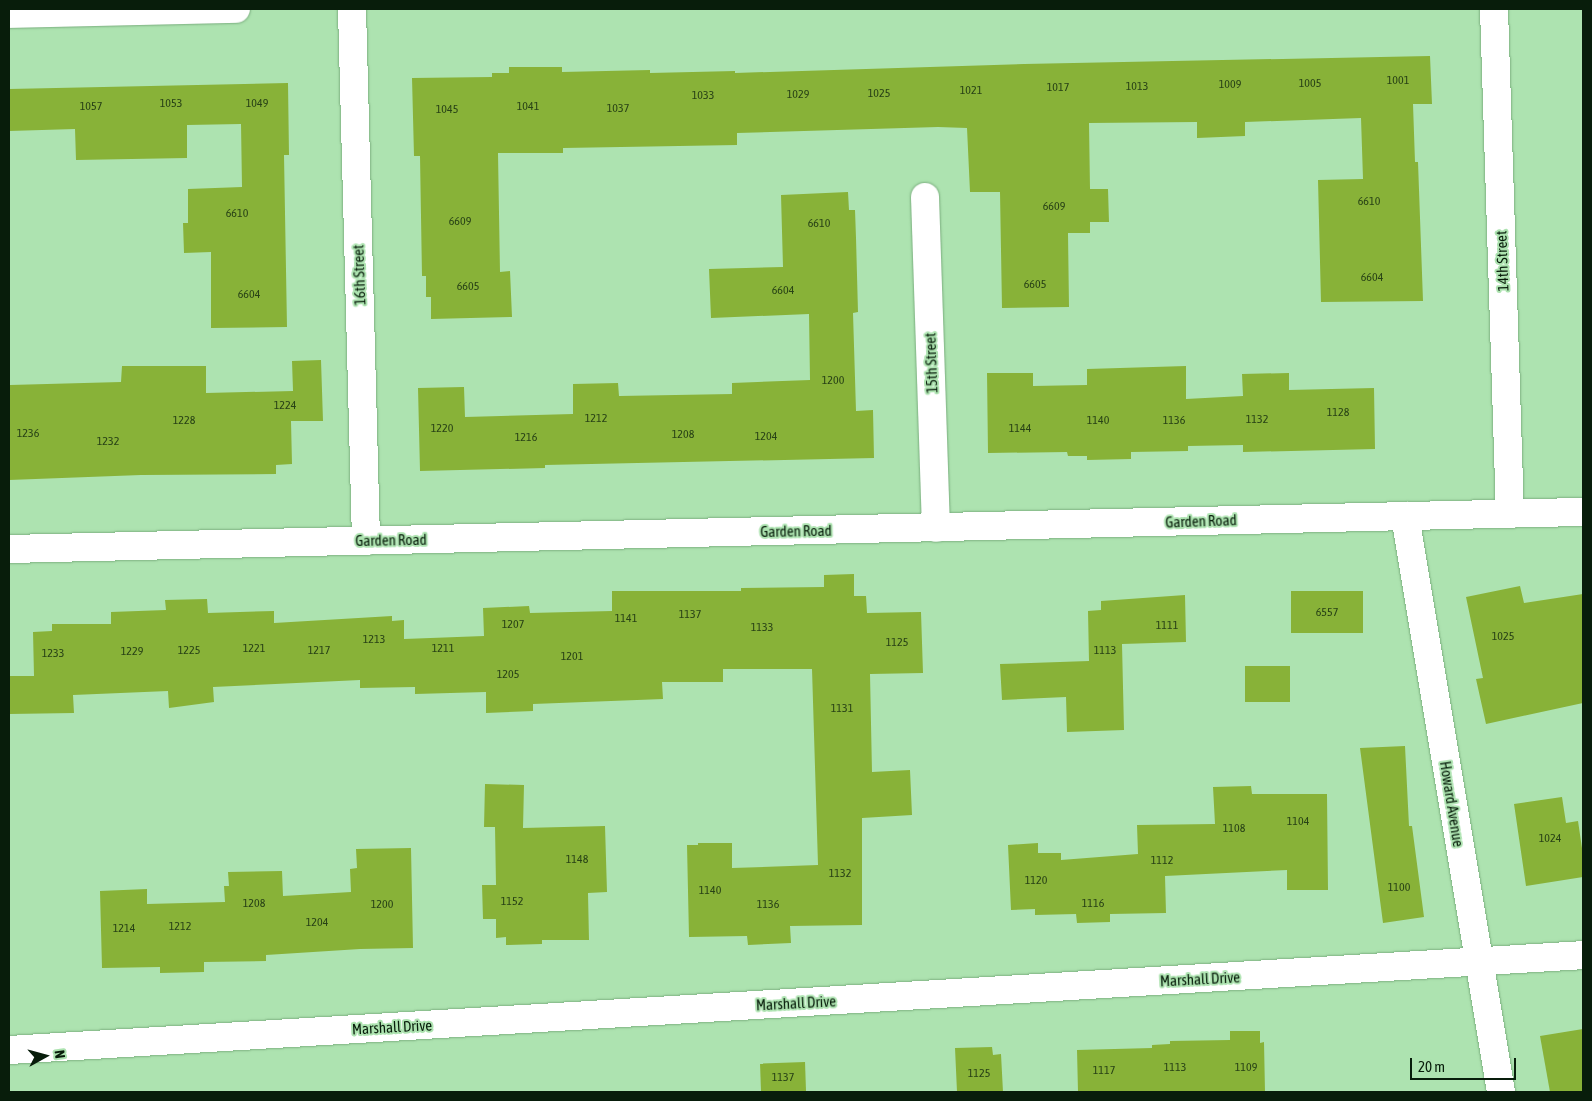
<!DOCTYPE html>
<style>
body{margin:0}
#map{position:relative;width:1592px;height:1101px;overflow:hidden;background:#ade3b0;font-family:"Asap Condensed",sans-serif}
div>[style]{position:absolute}
[style*='--x']{left:calc(var(--x)*1px);top:calc(var(--y)*1px);width:calc(var(--w)*1px);rotate:calc(var(--a)*1deg)}
.building>*{inset:0;background:#88b238;transform-origin:0 0}
.roads{filter:drop-shadow(0 0 1px #7aae7e) drop-shadow(0 0 1px #7aae7e)}
.minor>*{height:28px;margin:-14px;padding:0 14px;transform-origin:14px;border-radius:14px;background:#fff}
span{translate:-50% -50%;white-space:nowrap;text-align:center;line-height:1.15;-webkit-text-stroke:4px #ade3b0;paint-order:stroke}
.number-label{font-size:12px;color:#284216}
.number-label span{-webkit-text-stroke-width:0}
.street-label{font-size:15px;color:#081d0b}
.frame{position:absolute;inset:0;border:10px solid #081d0b;pointer-events:none}
.north{position:absolute;left:20px;top:1031px;width:50px;height:50px;-webkit-text-stroke:4px #ade3b0;paint-order:stroke;rotate:83deg;font-size:14px;font-weight:700;line-height:20px;text-align:center;color:#081d0b}
.north::after{content:'';display:block;margin:auto;width:18px;height:22px;background:#081d0b;clip-path:polygon(50% 0,100% 100%,50% 72%,0 100%)}
.scale{position:absolute;left:1410px;top:1058px;width:106px;height:22px;box-sizing:border-box;border:2px solid #081d0b;border-top:0;padding-left:6px;font-size:15px;line-height:18px;white-space:nowrap;color:#081d0b;-webkit-text-stroke:4px #ade3b0;paint-order:stroke}
</style>
<div id="map">
<div class="building">
<i style="clip-path:polygon(1430px 56px,1432px 104px,1413px 104px,1415px 162px,1418px 162px,1423px 301px,1321px 302px,1318px 180px,1363px 179px,1361px 118px,1245px 122px,1245px 136px,1197px 138px,1197px 122px,1089px 123px,1090px 189px,1108px 189px,1109px 222px,1090px 222px,1090px 233px,1068px 233px,1069px 307px,1002px 308px,1000px 192px,970px 192px,967px 128px,938px 127px,737px 133px,737px 145px,563px 148px,563px 153px,498px 153px,500px 272px,510px 271px,512px 317px,431px 319px,431px 297px,426px 297px,426px 276px,422px 276px,420px 156px,414px 156px,412px 78px,492px 77px,492px 73px,509px 73px,509px 67px,562px 67px,562px 72px,650px 70px,650px 73px,735px 71px,735px 73px,1024px 64px)"></i>
<i style="clip-path:polygon(288px 83px,289px 155px,284px 155px,287px 327px,211px 328px,211px 252px,184px 253px,183px 223px,188px 223px,188px 189px,242px 187px,241px 124px,187px 125px,187px 158px,76px 160px,75px 129px,9px 131px,9px 89px)"></i>
<i style="clip-path:polygon(848px 192px,849px 210px,855px 210px,856px 238px,858px 312px,853px 313px,856px 411px,873px 410px,874px 458px,545px 465px,545px 468px,420px 471px,418px 388px,464px 387px,465px 417px,573px 414px,573px 384px,618px 383px,619px 396px,732px 394px,732px 383px,810px 380px,809px 314px,711px 318px,709px 269px,783px 267px,781px 195px)"></i>
<i style="clip-path:polygon(321px 360px,323px 421px,291px 421px,292px 464px,276px 465px,276px 474px,141px 475px,9px 480px,10px 385px,121px 382px,122px 366px,206px 366px,206px 393px,293px 391px,292px 361px)"></i>
<i style="clip-path:polygon(1186px 366px,1186px 399px,1243px 396px,1242px 374px,1289px 373px,1289px 390px,1374px 388px,1375px 449px,1243px 452px,1243px 445px,1188px 446px,1188px 451px,1131px 452px,1131px 459px,1087px 460px,1087px 456px,1068px 456px,1067px 452px,988px 453px,987px 373px,1033px 373px,1033px 386px,1087px 385px,1087px 369px)"></i>
<i style="clip-path:polygon(854px 574px,854px 596px,866px 596px,867px 613px,921px 612px,923px 673px,870px 674px,872px 772px,910px 770px,912px 815px,862px 818px,862px 925px,790px 926px,791px 943px,748px 945px,747px 936px,689px 937px,687px 845px,698px 845px,698px 843px,732px 843px,732px 868px,818px 865px,812px 669px,723px 669px,723px 682px,662px 682px,663px 699px,533px 704px,533px 711px,486px 713px,486px 692px,415px 694px,415px 687px,360px 688px,360px 680px,213px 687px,214px 702px,169px 708px,168px 691px,73px 695px,74px 713px,9px 714px,9px 676px,34px 676px,33px 632px,52px 631px,52px 624px,111px 624px,111px 612px,166px 610px,165px 600px,207px 599px,208px 613px,274px 611px,274px 623px,392px 616px,392px 621px,404px 620px,404px 639px,484px 636px,483px 608px,529px 606px,530px 613px,612px 611px,612px 591px,741px 591px,741px 588px,824px 587px,824px 575px)"></i>
<i style="clip-path:polygon(1520px 586px,1524px 603px,1583px 594px,1583px 703px,1486px 724px,1476px 679px,1483px 678px,1466px 597px)"></i>
<i style="left:1363px;top:591px;width:42px;height:72px;rotate:90deg"></i>
<i style="clip-path:polygon(1185px 595px,1186px 642px,1122px 644px,1124px 730px,1067px 732px,1066px 697px,1002px 700px,1000px 664px,1089px 661px,1088px 611px,1101px 610px,1101px 601px)"></i>
<i style="left:1245px;top:666px;width:45px;height:36px"></i>
<i style="clip-path:polygon(1405px 746px,1409px 826px,1412px 826px,1424px 917px,1383px 923px,1360px 748px)"></i>
<i style="clip-path:polygon(485px 784px,524px 785px,523px 828px,605px 826px,607px 892px,588px 893px,589px 940px,542px 940px,542px 944px,506px 945px,506px 937px,496px 938px,496px 919px,483px 919px,482px 885px,496px 885px,495px 827px,484px 827px)"></i>
<i style="clip-path:polygon(1251px 786px,1252px 794px,1327px 794px,1328px 890px,1287px 890px,1287px 870px,1165px 876px,1166px 913px,1110px 914px,1110px 922px,1077px 923px,1076px 914px,1035px 915px,1035px 909px,1011px 910px,1008px 845px,1038px 843px,1038px 853px,1061px 853px,1061px 860px,1138px 854px,1137px 825px,1215px 824px,1213px 787px)"></i>
<i style="clip-path:polygon(1562px 797px,1566px 823px,1578px 821px,1583px 855px,1583px 877px,1526px 886px,1514px 804px)"></i>
<i style="clip-path:polygon(411px 848px,413px 948px,360px 949px,266px 955px,266px 961px,204px 962px,204px 972px,160px 973px,160px 967px,102px 968px,100px 891px,147px 889px,147px 904px,225px 902px,224px 886px,229px 886px,228px 872px,282px 871px,283px 896px,351px 892px,350px 869px,357px 868px,356px 849px)"></i>
<i style="clip-path:polygon(1583px 1029px,1583px 1092px,1550px 1092px,1540px 1036px)"></i>
<i style="clip-path:polygon(1230px 1031px,1260px 1031px,1260px 1043px,1264px 1042px,1265px 1092px,1078px 1092px,1077px 1050px,1152px 1048px,1152px 1045px,1170px 1044px,1170px 1041px,1230px 1040px)"></i>
<i style="clip-path:polygon(992px 1047px,993px 1055px,1001px 1054px,1003px 1092px,957px 1092px,955px 1048px)"></i>
<i style="left:805px;top:1062px;width:30px;height:45px;rotate:88deg"></i>
</div>
<div class="roads">
<div class="minor">
<i style="--x:352;--y:9;--w:532;--a:88.49"></i>
<i style="--x:1494;--y:9;--w:505;--a:88.19"></i>
<i style="--x:9;--y:14;--w:227;--a:-1.3"></i>
<i style="--x:925;--y:197;--w:331;--a:88.1"></i>
<i style="--x:1405;--y:516;--w:584;--a:80.54"></i>
<i style="--x:9;--y:549;--w:1574;--a:-1.35"></i>
<i style="--x:9;--y:1050;--w:1577;--a:-3.45"></i>
</div>
</div>
<div class="number-label">
<span style="left:1398px;top:81px">1001</span>
<span style="left:1310px;top:84px">1005</span>
<span style="left:1230px;top:85px">1009</span>
<span style="left:1137px;top:87px">1013</span>
<span style="left:1058px;top:88px">1017</span>
<span style="left:971px;top:91px">1021</span>
<span style="left:879px;top:94px">1025</span>
<span style="left:798px;top:95px">1029</span>
<span style="left:703px;top:96px">1033</span>
<span style="left:171px;top:104px">1053</span>
<span style="left:257px;top:104px">1049</span>
<span style="left:91px;top:107px">1057</span>
<span style="left:528px;top:107px">1041</span>
<span style="left:618px;top:109px">1037</span>
<span style="left:447px;top:110px">1045</span>
<span style="left:1369px;top:202px">6610</span>
<span style="left:1054px;top:207px">6609</span>
<span style="left:237px;top:214px">6610</span>
<span style="left:460px;top:222px">6609</span>
<span style="left:819px;top:224px">6610</span>
<span style="left:1372px;top:278px">6604</span>
<span style="left:1035px;top:285px">6605</span>
<span style="left:468px;top:287px">6605</span>
<span style="left:783px;top:291px">6604</span>
<span style="left:249px;top:295px">6604</span>
<span style="left:833px;top:381px">1200</span>
<span style="left:285px;top:406px">1224</span>
<span style="left:1338px;top:413px">1128</span>
<span style="left:596px;top:419px">1212</span>
<span style="left:1257px;top:420px">1132</span>
<span style="left:184px;top:421px">1228</span>
<span style="left:1098px;top:421px">1140</span>
<span style="left:1174px;top:421px">1136</span>
<span style="left:442px;top:429px">1220</span>
<span style="left:1020px;top:429px">1144</span>
<span style="left:28px;top:434px">1236</span>
<span style="left:683px;top:435px">1208</span>
<span style="left:766px;top:437px">1204</span>
<span style="left:526px;top:438px">1216</span>
<span style="left:108px;top:442px">1232</span>
<span style="left:1327px;top:613px">6557</span>
<span style="left:690px;top:615px">1137</span>
<span style="left:626px;top:619px">1141</span>
<span style="left:513px;top:625px">1207</span>
<span style="left:1167px;top:626px">1111</span>
<span style="left:762px;top:628px">1133</span>
<span style="left:1503px;top:637px">1025</span>
<span style="left:374px;top:640px">1213</span>
<span style="left:897px;top:643px">1125</span>
<span style="left:254px;top:649px">1221</span>
<span style="left:443px;top:649px">1211</span>
<span style="left:189px;top:651px">1225</span>
<span style="left:319px;top:651px">1217</span>
<span style="left:1105px;top:651px">1113</span>
<span style="left:132px;top:652px">1229</span>
<span style="left:53px;top:654px">1233</span>
<span style="left:572px;top:657px">1201</span>
<span style="left:508px;top:675px">1205</span>
<span style="left:842px;top:709px">1131</span>
<span style="left:1298px;top:822px">1104</span>
<span style="left:1234px;top:829px">1108</span>
<span style="left:1550px;top:839px">1024</span>
<span style="left:577px;top:860px">1148</span>
<span style="left:1162px;top:861px">1112</span>
<span style="left:840px;top:874px">1132</span>
<span style="left:1036px;top:881px">1120</span>
<span style="left:1399px;top:888px">1100</span>
<span style="left:710px;top:891px">1140</span>
<span style="left:512px;top:902px">1152</span>
<span style="left:254px;top:904px">1208</span>
<span style="left:1093px;top:904px">1116</span>
<span style="left:382px;top:905px">1200</span>
<span style="left:768px;top:905px">1136</span>
<span style="left:317px;top:923px">1204</span>
<span style="left:180px;top:927px">1212</span>
<span style="left:124px;top:929px">1214</span>
<span style="left:1175px;top:1068px">1113</span>
<span style="left:1246px;top:1068px">1109</span>
<span style="left:1104px;top:1071px">1117</span>
<span style="left:979px;top:1074px">1125</span>
<span style="left:783px;top:1078px">1137</span>
</div>
<div class="street-label">
<span style="left:1502px;top:261px;rotate:-92deg">14th Street</span>
<span style="left:359px;top:275px;rotate:-92deg">16th Street</span>
<span style="left:931px;top:363px;rotate:-92deg">15th Street</span>
<span style="left:1201px;top:521px;rotate:-2deg">Garden Road</span>
<span style="left:796px;top:531px;rotate:-1deg">Garden Road</span>
<span style="left:391px;top:540px;rotate:-1deg">Garden Road</span>
<span style="left:1452px;top:804px;rotate:81deg">Howard Avenue</span>
<span style="left:1200px;top:979px;rotate:-3deg">Marshall Drive</span>
<span style="left:796px;top:1003px;rotate:-3deg">Marshall Drive</span>
<span style="left:392px;top:1027px;rotate:-3deg">Marshall Drive</span>
</div>
<div class="frame"></div>
<div class="north">N</div>
<div class="scale">20 m</div>
</div>
